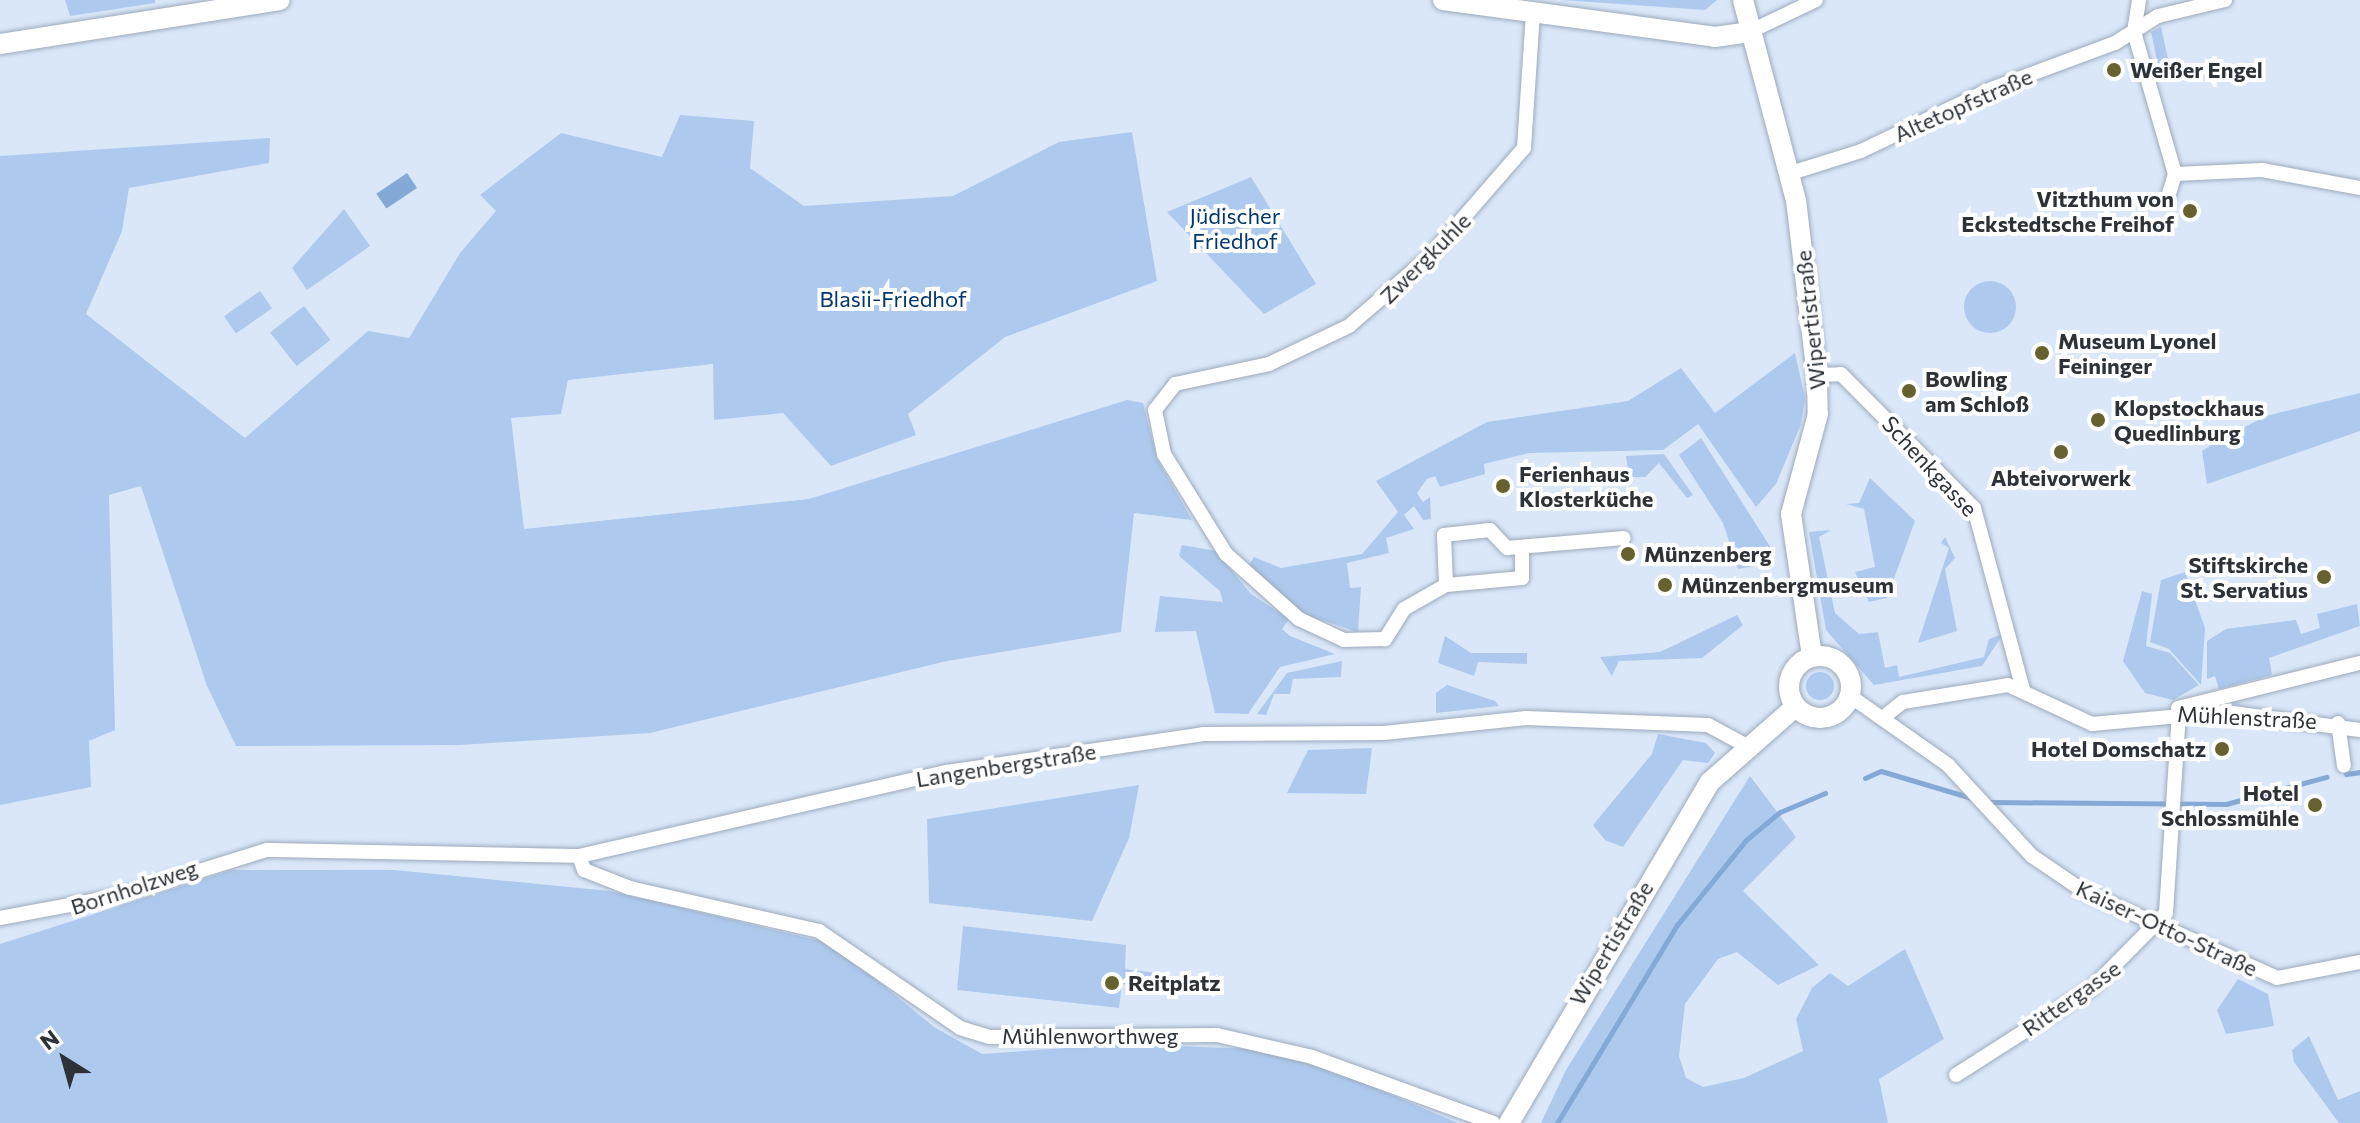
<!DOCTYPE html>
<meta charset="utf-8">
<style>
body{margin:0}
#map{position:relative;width:2360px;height:1123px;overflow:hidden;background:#d9e7f9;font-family:Commissioner,sans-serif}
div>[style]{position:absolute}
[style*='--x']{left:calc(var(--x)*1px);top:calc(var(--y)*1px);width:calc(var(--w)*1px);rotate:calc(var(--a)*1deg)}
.green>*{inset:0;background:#adcaee;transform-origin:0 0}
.round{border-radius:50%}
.water>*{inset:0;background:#84a9d6;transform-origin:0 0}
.stream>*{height:5px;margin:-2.5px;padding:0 2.5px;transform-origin:2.5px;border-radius:2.5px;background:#84a9d6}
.roads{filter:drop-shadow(0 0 2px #9caabb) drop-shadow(0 0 2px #9caabb)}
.street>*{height:14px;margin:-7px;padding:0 7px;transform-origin:7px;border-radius:7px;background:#fff}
.secondary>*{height:20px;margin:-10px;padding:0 10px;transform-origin:10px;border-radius:10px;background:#fff}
.secondary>.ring{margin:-10px;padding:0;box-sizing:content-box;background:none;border:20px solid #fff;border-radius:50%}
.dots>*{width:22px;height:22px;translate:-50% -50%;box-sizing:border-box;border:4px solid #fff;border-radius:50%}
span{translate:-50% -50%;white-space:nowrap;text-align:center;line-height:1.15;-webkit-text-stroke:8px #fff;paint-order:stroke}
.poi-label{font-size:22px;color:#2c3238;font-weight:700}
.left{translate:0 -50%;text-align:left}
.right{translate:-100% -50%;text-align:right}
.street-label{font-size:22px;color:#2c3238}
.park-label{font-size:22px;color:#01376e}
.north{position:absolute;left:24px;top:1019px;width:80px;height:80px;-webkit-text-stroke:6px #fff;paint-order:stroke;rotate:323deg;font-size:22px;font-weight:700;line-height:32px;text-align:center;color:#2c3238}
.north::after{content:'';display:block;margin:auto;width:28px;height:36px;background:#2c3238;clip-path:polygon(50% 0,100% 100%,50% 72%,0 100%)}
</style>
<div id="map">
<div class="green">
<i style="clip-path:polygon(65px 0,155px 0,155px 3px,70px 16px)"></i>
<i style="clip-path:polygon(1562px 0,1717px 0,1705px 10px)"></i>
<i style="clip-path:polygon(2161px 27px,2169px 63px,2183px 61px,2185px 71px,2160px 75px,2151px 32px)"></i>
<i style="clip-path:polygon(680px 115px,754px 121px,750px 168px,804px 206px,953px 196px,1059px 142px,1132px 132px,1157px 281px,1005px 337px,908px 414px,916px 435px,831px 466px,783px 413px,714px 420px,713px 364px,568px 380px,561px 414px,511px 418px,524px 529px,809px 499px,1127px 400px,1143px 403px,1157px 459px,1192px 520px,1134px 513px,1121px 632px,947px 661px,650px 733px,460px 745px,236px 746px,207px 686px,141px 486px,109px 495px,115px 730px,89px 741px,91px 787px,0 805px,0 156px,270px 138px,269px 163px,129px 188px,122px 231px,86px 314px,245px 438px,368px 331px,409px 338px,460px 253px,496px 211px,480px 195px,561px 133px,662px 157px)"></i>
<i style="clip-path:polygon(1251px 177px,1316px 284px,1264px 314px,1167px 212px)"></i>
<i style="clip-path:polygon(344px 209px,370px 246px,307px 290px,292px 268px)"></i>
<i class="round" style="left:1964px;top:281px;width:52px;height:52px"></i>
<i style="left:260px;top:291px;width:21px;height:44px;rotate:55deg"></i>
<i style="left:304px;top:306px;width:43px;height:43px;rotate:52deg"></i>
<i style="clip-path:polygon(1795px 353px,1805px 398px,1801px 424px,1776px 484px,1756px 507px,1698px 424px,1663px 450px,1529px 453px,1484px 464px,1485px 474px,1440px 487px,1435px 476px,1427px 479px,1417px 493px,1423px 502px,1430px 497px,1431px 519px,1423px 520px,1414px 506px,1404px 515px,1414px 529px,1386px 538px,1389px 553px,1347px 563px,1350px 588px,1361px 587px,1358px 632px,1297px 612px,1247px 568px,1254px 557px,1281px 568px,1362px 554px,1398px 512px,1376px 481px,1487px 422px,1628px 401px,1681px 368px,1715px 413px)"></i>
<i style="clip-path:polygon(2360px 393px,2360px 431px,2207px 484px,2202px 451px,2216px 442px,2266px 416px)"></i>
<i style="clip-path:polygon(1701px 438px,1773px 551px,1771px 563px,1738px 569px,1723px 523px,1679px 455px)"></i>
<i style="clip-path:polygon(1664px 454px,1693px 495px,1687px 498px,1659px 463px,1645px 477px,1629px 477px,1626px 456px)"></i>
<i style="clip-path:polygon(1870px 478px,1915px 521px,1887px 598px,1869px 602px,1855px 572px,1875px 567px,1864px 509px,1846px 504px,1859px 503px)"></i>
<i style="clip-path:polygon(1831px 530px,1819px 537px,1835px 613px,1859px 634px,1878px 632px,1885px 668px,1897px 665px,1899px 677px,1984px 657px,1989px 639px,2003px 634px,1982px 666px,1874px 685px,1826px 630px,1809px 532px)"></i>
<i style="clip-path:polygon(1945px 537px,1955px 558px,1945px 569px,1957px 631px,1918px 643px,1949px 548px,1941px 543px)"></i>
<i style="clip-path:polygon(1182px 545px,1216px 551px,1251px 594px,1289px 619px,1282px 629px,1290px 636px,1335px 654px,1280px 667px,1248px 714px,1215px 713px,1196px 631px,1155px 632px,1160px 596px,1223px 602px,1220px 591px,1179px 556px)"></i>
<i style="clip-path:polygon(2185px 572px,2205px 628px,2201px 685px,2169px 649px,2150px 642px,2161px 580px)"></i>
<i style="clip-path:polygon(2142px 591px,2152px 594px,2146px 646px,2170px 653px,2199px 685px,2173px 700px,2145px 693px,2123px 661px)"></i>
<i style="clip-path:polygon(2357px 604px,2360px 626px,2269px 658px,2272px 675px,2219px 689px,2215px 676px,2207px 679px,2207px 641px,2226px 629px,2296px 620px,2301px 634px,2320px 628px,2317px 614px)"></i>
<i style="clip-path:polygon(1737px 615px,1743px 625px,1702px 658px,1619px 661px,1612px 676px,1600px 657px,1660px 652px)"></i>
<i style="clip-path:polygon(1445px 636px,1471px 653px,1527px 653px,1527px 664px,1478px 662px,1474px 676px,1438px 663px)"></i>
<i style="clip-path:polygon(1342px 661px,1341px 677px,1293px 679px,1290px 694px,1274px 694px,1266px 715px,1257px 714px,1287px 673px)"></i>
<i class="round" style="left:1806px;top:672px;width:28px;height:28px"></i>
<i style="clip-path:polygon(1447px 685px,1495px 701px,1499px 706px,1436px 713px,1436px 693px)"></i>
<i style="clip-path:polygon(1658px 734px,1706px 743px,1715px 753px,1708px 763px,1683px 760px,1623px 847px,1605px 840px,1593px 825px,1652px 754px)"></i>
<i style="clip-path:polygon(1372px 748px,1366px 794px,1287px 793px,1308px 750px)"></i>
<i style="clip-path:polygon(1750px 776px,1796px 837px,1743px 891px,1819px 965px,1778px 985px,1737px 952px,1718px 959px,1685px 1004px,1679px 1056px,1686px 1078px,1703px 1087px,1744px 1078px,1803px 1051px,1796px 1019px,1812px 988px,1830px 973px,1848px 986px,1905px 949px,1944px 1039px,1879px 1079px,1888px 1123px,1541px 1123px,1566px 1070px)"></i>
<i style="clip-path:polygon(1139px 785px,1129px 838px,1092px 921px,929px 903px,927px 819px)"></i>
<i style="clip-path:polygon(232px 870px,394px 870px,610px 891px,833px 944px,934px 1027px,982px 1054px,1121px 1044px,1254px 1049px,1319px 1064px,1458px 1123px,0 1123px,0 944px)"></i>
<i style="clip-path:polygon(963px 926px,1126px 945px,1125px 969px,1156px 973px,1155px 988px,1122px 984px,1119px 1008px,957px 990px)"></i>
<i style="clip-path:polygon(2238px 979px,2268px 994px,2274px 1026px,2226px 1034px,2217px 1010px)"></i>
<i style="clip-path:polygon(2309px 1036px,2338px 1100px,2360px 1091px,2360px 1123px,2339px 1123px,2294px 1062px,2292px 1050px)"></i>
</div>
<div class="water">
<i style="left:407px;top:173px;width:18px;height:37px;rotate:56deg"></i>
</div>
<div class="stream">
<i style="--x:2346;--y:774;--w:14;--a:-8"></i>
<i style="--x:1865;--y:778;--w:17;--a:-24"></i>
<i style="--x:1881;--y:771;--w:98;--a:16.6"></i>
<i style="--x:1989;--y:802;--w:237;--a:0.5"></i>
<i style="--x:2226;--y:804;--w:104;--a:-15.1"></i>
<i style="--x:1557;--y:1123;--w:232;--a:-58.8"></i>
<i style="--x:1677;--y:925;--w:109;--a:-50.9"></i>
<i style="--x:1746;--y:840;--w:44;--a:-39.5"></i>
<i style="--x:1780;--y:812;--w:49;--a:-22.9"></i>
</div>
<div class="roads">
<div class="street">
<i style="--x:1749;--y:32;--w:74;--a:-25.5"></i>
<i style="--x:2134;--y:32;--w:148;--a:73.9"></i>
<i style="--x:2134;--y:32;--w:32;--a:-81"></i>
<i style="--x:1791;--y:173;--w:73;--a:-17.4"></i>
<i style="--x:1861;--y:151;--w:144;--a:-25.5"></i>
<i style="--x:1991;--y:89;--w:132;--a:-20.4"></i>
<i style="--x:2115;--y:43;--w:51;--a:-32.1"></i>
<i style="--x:2158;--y:16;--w:69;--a:-13.4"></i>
<i style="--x:2175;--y:174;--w:87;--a:-2.6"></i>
<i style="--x:2262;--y:170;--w:100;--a:10.4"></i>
<i style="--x:2168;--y:197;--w:24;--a:-73"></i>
<i style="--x:1817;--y:375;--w:24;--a:-2"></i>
<i style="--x:1841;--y:374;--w:189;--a:45.2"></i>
<i style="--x:1974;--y:508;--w:188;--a:74.9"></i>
<i style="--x:1522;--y:547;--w:31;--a:90"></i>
<i style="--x:1522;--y:578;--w:76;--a:174.7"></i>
<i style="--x:1446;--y:585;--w:48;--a:150.3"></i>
<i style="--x:1404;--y:609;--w:36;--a:122"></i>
<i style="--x:1385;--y:639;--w:41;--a:178.6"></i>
<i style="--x:1344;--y:640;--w:50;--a:-155"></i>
<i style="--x:1299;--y:619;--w:98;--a:-138.3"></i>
<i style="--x:1226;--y:554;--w:118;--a:-121.8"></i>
<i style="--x:1164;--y:454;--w:45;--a:-101.6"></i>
<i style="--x:1155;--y:410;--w:33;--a:-52"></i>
<i style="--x:1175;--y:384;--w:96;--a:-12"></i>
<i style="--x:1269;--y:364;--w:89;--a:-25.4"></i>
<i style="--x:1349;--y:326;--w:107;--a:-40.8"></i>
<i style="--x:1430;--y:256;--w:143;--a:-49"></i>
<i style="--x:1524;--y:148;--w:134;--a:-86.2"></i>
<i style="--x:1446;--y:585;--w:50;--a:-92.3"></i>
<i style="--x:1444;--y:535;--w:46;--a:-6.2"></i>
<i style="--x:1490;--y:530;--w:25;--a:47"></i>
<i style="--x:1507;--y:548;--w:117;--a:-4.9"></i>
<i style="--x:1850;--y:696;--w:120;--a:35.1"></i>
<i style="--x:1948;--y:765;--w:124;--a:47.3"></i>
<i style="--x:2032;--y:856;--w:64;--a:34.2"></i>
<i style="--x:2085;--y:892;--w:210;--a:24.1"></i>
<i style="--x:2277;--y:978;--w:85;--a:-10.9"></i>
<i style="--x:2178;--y:708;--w:187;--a:-13.9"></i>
<i style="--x:1885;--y:716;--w:23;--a:-38"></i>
<i style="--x:1903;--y:702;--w:106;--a:-9.2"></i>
<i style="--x:2008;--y:685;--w:93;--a:24.9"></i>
<i style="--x:2092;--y:724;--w:134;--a:-5.2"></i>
<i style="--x:2225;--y:712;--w:136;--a:7.6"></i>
<i style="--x:2338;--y:723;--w:43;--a:82.1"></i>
<i style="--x:579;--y:856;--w:15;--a:70"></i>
<i style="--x:584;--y:870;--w:49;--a:21.4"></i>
<i style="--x:630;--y:888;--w:194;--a:12.8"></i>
<i style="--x:819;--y:931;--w:171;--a:34.5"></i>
<i style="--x:960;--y:1028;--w:31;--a:17"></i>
<i style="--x:990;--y:1037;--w:227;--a:-0.5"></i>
<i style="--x:1217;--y:1035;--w:98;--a:13"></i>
<i style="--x:1312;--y:1057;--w:193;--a:20"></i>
<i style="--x:0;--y:918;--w:121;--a:-10.5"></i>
<i style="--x:119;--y:896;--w:155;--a:-17.3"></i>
<i style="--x:267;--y:850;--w:312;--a:1.1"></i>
<i style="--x:579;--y:856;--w:377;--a:-12.9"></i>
<i style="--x:947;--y:772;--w:259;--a:-8.4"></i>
<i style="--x:1203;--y:734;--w:181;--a:-0.3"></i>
<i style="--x:1384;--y:733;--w:143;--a:-6"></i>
<i style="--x:1526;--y:718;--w:182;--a:2.2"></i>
<i style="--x:1708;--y:725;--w:42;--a:28.4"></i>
<i style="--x:1956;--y:1075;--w:161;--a:-32.6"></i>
<i style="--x:2092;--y:988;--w:105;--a:-45.4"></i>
<i style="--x:2166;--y:913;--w:201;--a:-86.3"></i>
</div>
<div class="secondary">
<i style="--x:1443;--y:0;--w:275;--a:7.7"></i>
<i style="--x:1715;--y:37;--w:34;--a:-8"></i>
<i style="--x:1743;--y:0;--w:207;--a:75.2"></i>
<i style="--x:1796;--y:200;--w:176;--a:83.2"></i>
<i style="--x:1817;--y:375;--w:39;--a:89"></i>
<i style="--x:1818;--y:414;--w:104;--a:105.1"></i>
<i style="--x:1791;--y:514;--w:144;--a:81.6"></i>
<i style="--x:0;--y:44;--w:283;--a:-8.9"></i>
<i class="ring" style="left:1789px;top:656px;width:42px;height:42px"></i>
<i style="--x:1509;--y:1123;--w:396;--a:-59.5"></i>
<i style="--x:1710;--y:782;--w:113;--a:-41.4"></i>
</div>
</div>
<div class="dots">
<i style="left:2114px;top:70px;background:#66612e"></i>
<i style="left:2190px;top:211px;background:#66612e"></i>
<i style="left:2042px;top:353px;background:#66612e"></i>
<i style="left:1909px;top:391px;background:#66612e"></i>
<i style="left:2098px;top:420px;background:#66612e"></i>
<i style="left:2061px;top:452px;background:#66612e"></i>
<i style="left:1503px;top:486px;background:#66612e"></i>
<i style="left:1628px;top:554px;background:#66612e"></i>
<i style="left:2324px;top:577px;background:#66612e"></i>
<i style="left:1665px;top:585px;background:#66612e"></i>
<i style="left:2222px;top:749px;background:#66612e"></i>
<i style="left:2315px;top:805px;background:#66612e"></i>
<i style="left:1112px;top:983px;background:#66612e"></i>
</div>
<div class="poi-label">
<span class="left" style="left:2130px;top:70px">Weißer Engel</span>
<span class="right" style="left:2174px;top:211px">Vitzthum von<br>Eckstedtsche Freihof</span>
<span class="left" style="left:2058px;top:353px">Museum Lyonel<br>Feininger</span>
<span class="left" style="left:1925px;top:391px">Bowling<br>am Schloß</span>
<span class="left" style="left:2114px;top:420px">Klopstockhaus<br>Quedlinburg</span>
<span class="left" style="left:1519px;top:486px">Ferienhaus<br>Klosterküche</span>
<span style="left:2061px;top:478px">Abteivorwerk</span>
<span class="left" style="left:1644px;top:554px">Münzenberg</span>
<span class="right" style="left:2308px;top:577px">Stiftskirche<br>St. Servatius</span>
<span class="left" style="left:1681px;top:585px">Münzenbergmuseum</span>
<span class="right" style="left:2206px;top:749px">Hotel Domschatz</span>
<span class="right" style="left:2299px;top:805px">Hotel<br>Schlossmühle</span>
<span class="left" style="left:1128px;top:983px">Reitplatz</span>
</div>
<div class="street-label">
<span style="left:1963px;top:105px;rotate:-24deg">Altetopfstraße</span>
<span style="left:1425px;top:258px;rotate:-45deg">Zwergkuhle</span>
<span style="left:1810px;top:320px;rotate:-96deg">Wipertistraße</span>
<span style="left:1930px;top:466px;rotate:47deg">Schenkgasse</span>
<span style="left:2247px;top:717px;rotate:3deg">Mühlenstraße</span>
<span style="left:1006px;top:765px;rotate:-9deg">Langenbergstraße</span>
<span style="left:134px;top:887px;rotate:-18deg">Bornholzweg</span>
<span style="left:2167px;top:928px;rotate:25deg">Kaiser-Otto-Straße</span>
<span style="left:1611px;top:943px;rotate:-59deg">Wipertistraße</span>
<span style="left:2071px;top:998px;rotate:-35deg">Rittergasse</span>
<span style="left:1090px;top:1036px">Mühlenworthweg</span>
</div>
<div class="park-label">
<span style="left:1235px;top:228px">Jüdischer<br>Friedhof</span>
<span style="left:893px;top:299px">Blasii-Friedhof</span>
</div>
<div class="north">N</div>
</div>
